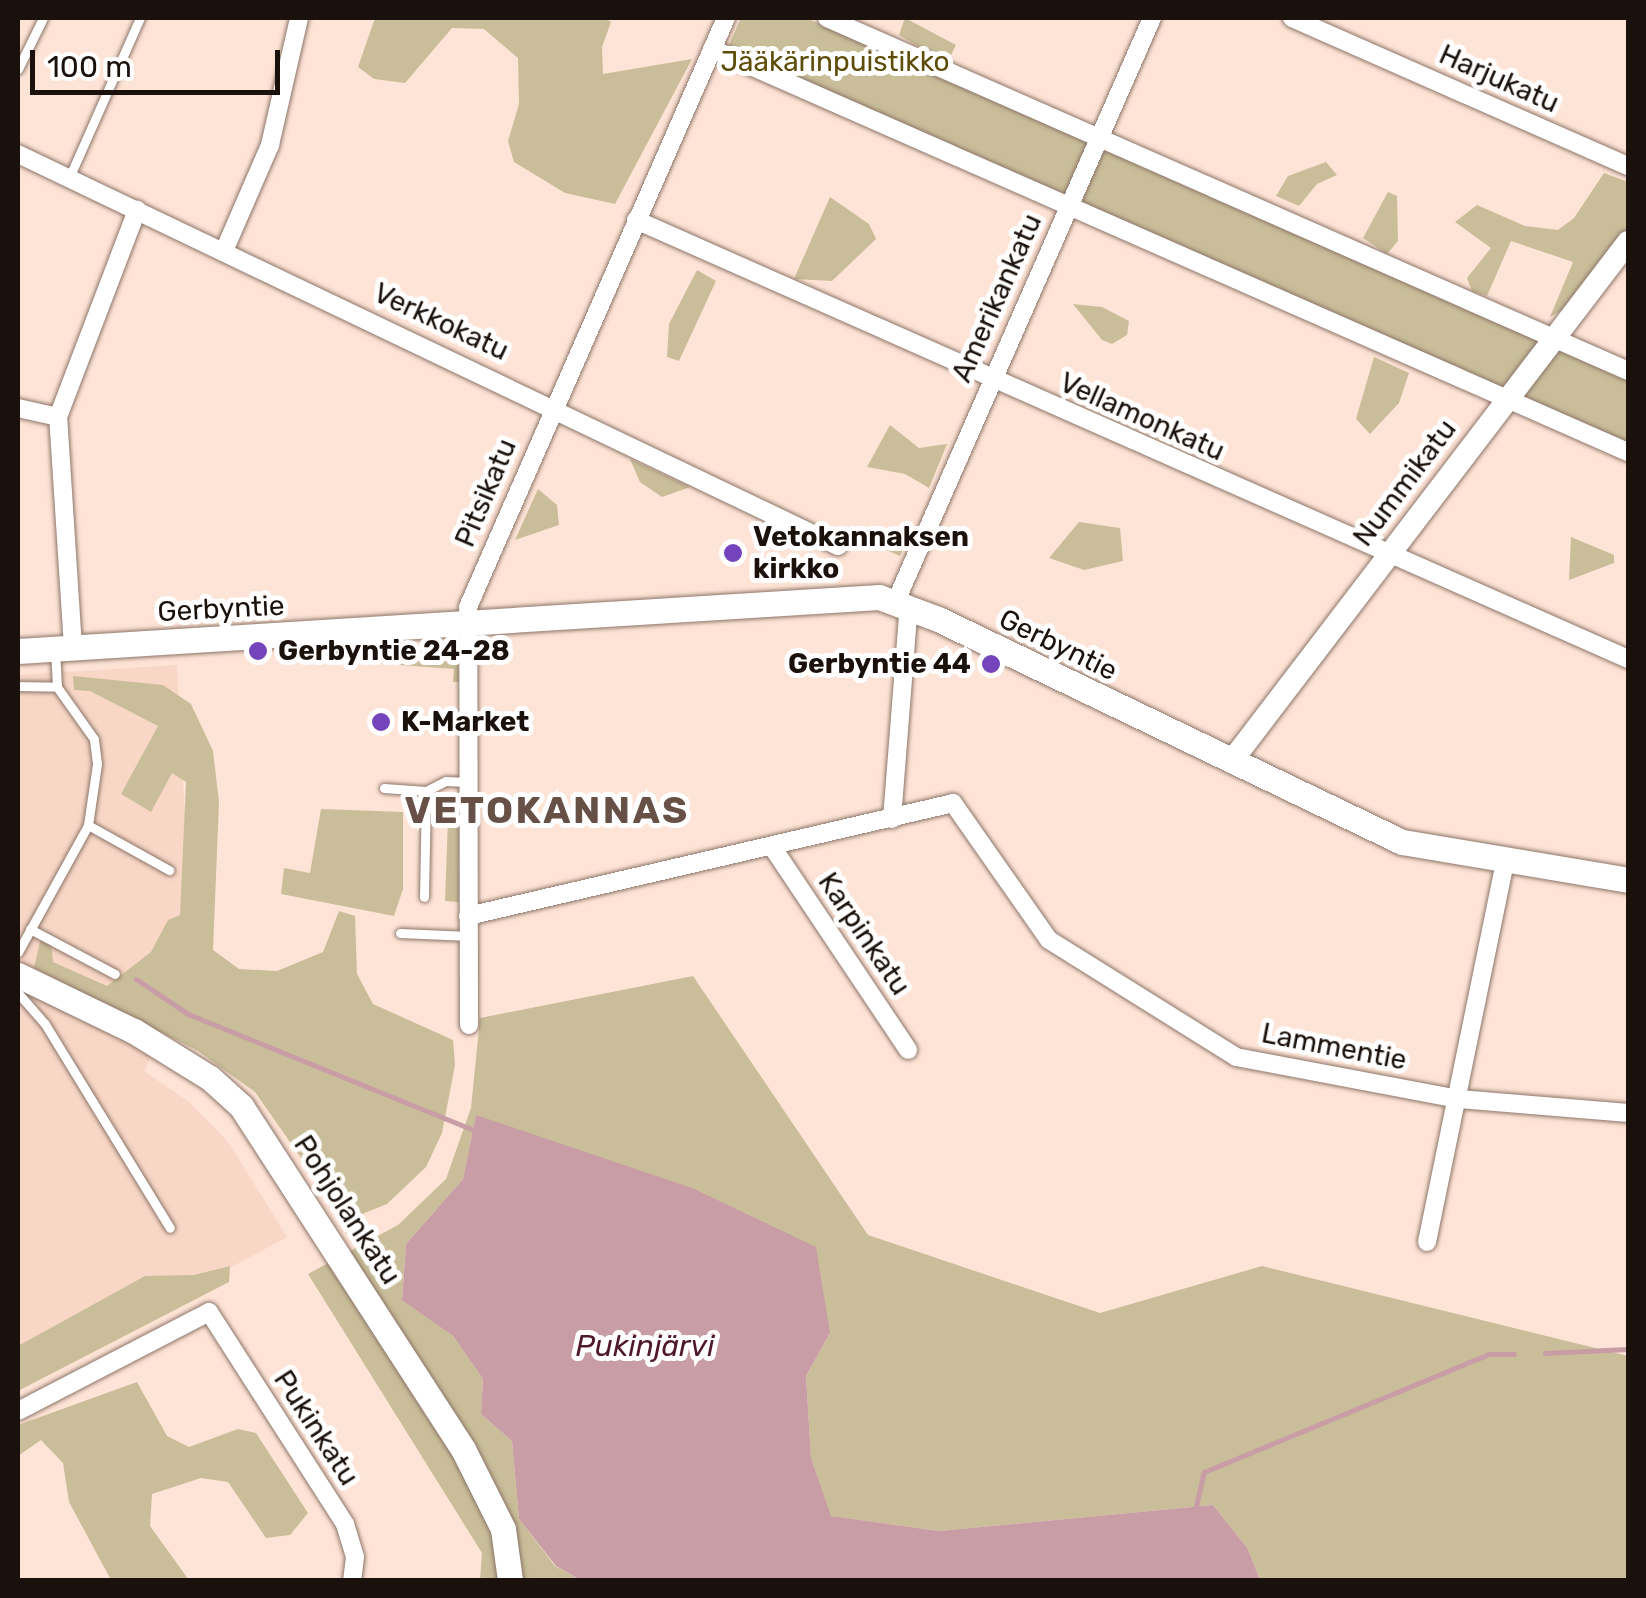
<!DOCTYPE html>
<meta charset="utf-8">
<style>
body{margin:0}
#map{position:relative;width:1646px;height:1598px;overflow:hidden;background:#fee4d6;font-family:Rubik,sans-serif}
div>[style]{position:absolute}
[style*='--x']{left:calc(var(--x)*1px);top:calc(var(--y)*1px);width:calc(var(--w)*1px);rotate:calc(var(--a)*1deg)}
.built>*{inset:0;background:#f8d7c6}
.green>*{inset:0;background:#c9be99}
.water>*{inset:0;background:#c89da6}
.stream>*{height:5px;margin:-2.5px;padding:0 2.5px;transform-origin:2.5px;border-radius:2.5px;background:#c89da6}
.roads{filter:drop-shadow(0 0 2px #8c7569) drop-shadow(0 0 2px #8c7569)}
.service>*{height:9px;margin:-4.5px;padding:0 4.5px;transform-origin:4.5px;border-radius:4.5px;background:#fff}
.minor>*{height:18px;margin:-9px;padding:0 9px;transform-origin:9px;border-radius:9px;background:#fff}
.tertiary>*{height:22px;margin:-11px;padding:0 11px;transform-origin:11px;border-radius:11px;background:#fff}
.secondary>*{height:25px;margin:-12.5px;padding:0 12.5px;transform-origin:12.5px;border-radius:12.5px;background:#fff}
.dots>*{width:28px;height:28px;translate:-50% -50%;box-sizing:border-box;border:5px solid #fff;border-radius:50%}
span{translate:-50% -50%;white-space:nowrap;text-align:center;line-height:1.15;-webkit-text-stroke:10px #fff;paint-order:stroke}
.park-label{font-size:28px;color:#5e4d09}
.street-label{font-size:28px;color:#1a110c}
.poi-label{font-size:28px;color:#1a110c;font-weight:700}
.left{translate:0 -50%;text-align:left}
.right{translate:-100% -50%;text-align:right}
.water-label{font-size:30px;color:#4f1929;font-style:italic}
.district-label{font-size:38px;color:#675146;font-weight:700;letter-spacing:2.5px}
.frame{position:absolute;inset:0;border:20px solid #1a110c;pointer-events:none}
.scale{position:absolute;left:30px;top:50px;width:250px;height:45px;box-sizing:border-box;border:5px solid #1a110c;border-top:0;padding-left:12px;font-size:30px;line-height:35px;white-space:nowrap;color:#1a110c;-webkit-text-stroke:8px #fff;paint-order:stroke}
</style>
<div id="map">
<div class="built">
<i style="clip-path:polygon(177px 665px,193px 974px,144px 1071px,189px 1102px,228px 1142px,287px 1237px,18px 1383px,18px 675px)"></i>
</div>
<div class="green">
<i style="clip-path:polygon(375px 18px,605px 18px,611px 22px,602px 47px,603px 74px,692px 59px,615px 204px,565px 193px,514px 162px,508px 141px,519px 104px,518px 58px,484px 29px,452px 28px,405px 83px,374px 79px,358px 67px)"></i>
<i style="clip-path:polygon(741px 18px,806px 18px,1628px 381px,1628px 443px,728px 47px)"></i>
<i style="clip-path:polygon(905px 18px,956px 45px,951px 55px,928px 52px,899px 35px)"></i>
<i style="clip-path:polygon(1326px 162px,1337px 175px,1317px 184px,1299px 206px,1276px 196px,1288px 176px)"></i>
<i style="clip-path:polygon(1604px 173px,1628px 182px,1628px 228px,1566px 308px,1550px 317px,1573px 262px,1511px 241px,1487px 296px,1472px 291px,1467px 278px,1491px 248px,1455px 222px,1477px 205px,1525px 226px,1558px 230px,1574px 218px)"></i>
<i style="clip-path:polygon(1388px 192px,1397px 196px,1398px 241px,1387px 254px,1363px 238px)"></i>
<i style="clip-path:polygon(830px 197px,869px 224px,876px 239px,832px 281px,794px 279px)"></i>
<i style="clip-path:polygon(697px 270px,716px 281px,679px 361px,667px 357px,669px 324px)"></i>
<i style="clip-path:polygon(1073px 304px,1102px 307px,1129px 321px,1127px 335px,1112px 344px,1102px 340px)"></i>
<i style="clip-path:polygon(1374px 357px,1409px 373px,1399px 403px,1370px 434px,1356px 419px)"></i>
<i style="clip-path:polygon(890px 425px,919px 448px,947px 444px,929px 488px,905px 474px,867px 467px)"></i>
<i style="clip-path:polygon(630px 459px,690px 487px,662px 497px,640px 482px)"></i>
<i style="clip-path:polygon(538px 489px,557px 505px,559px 525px,515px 540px)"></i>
<i style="clip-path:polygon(1079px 522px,1120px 528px,1123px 561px,1084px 570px,1049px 558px)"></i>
<i style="clip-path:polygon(896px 528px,911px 533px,900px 556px,847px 533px)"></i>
<i style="clip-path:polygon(1571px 537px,1614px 555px,1614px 563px,1569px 580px)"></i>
<i style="clip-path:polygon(455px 643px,460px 682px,453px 682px,454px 669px,332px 660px,328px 652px)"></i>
<i style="clip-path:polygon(73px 676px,163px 685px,191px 704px,213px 751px,219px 802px,213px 950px,239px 969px,277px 971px,323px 952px,339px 911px,355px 916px,357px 974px,373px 1004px,453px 1040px,455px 1065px,442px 1133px,426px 1167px,387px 1204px,345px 1221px,255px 1092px,198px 1051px,34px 968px,41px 938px,51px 942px,53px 962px,107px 986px,151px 952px,168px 920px,180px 915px,186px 782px,172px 773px,151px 812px,121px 794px,158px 726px,90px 691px,74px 690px)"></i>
<i style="clip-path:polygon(449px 792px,460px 793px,459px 902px,445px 901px)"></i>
<i style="clip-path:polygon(321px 809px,403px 812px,403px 889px,394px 916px,281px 894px,284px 868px,310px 873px)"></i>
<i style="clip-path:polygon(693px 976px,868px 1235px,1100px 1313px,1262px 1266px,1628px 1356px,1628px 1580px,1260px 1580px,1248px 1549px,1213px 1505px,939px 1531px,830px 1516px,811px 1458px,806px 1376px,830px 1333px,476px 1116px,463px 1179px,406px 1244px,402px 1299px,453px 1336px,483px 1379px,481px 1414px,512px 1441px,519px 1519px,555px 1566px,580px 1580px,480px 1580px,482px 1553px,308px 1274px,398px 1225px,446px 1179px,471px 1108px,480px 1018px)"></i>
<i style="clip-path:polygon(230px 1266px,229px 1282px,18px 1391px,18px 1346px,145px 1276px,194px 1275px)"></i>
<i style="clip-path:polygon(137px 1382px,167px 1436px,189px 1447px,238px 1429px,256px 1433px,308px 1513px,290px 1535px,266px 1538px,228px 1482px,201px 1478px,152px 1494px,150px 1526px,189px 1580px,111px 1580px,69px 1502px,63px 1463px,41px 1440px,18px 1456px,18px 1425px)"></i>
</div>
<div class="water">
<i style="clip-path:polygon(476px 1115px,692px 1188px,816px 1247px,830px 1333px,806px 1376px,811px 1458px,831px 1516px,939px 1531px,1213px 1505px,1248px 1549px,1260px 1580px,580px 1580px,556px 1566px,519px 1519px,512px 1441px,481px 1414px,483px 1379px,453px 1336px,402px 1300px,406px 1244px,463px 1179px)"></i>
</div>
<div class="stream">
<i style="--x:136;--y:979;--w:63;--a:33.9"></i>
<i style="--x:188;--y:1014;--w:309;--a:22.1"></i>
<i style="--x:1545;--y:1353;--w:83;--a:-2.8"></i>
<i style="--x:1196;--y:1506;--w:35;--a:-77"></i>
<i style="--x:1204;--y:1472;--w:308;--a:-22.5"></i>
<i style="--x:1489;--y:1354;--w:25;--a:0"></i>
</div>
<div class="roads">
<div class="service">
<i style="--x:18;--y:69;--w:57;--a:-63.9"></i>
<i style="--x:69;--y:178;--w:175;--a:-66.1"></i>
<i style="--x:18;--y:686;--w:39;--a:1"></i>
<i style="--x:384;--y:788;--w:42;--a:4.1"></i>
<i style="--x:426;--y:791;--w:22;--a:-27"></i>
<i style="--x:446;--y:781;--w:21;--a:3"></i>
<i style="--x:88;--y:825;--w:93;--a:29.1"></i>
<i style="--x:424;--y:897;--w:106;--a:-88.9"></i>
<i style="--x:30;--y:929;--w:96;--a:27.9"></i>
<i style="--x:400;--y:933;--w:69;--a:2.5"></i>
<i style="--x:18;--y:952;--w:145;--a:-61.1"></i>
<i style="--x:88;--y:825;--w:62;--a:-81.6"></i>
<i style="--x:97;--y:764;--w:25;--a:-97"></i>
<i style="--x:94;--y:739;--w:64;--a:-125.4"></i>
<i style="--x:57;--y:687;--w:36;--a:-93"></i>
<i style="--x:18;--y:993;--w:41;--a:48.9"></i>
<i style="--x:45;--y:1024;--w:239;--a:58.5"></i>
</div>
<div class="minor">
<i style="--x:827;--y:18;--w:875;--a:23.78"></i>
<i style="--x:1292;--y:18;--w:367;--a:23.8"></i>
<i style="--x:712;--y:49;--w:1001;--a:23.75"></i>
<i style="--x:18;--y:154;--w:909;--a:25.55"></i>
<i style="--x:636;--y:220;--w:1085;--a:23.87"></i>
<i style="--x:224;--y:251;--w:116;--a:-66.5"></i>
<i style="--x:270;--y:145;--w:130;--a:-77.1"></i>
<i style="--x:18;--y:408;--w:41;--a:12.7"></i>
<i style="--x:896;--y:601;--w:637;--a:-66.29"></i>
<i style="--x:73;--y:647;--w:230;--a:-93.7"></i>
<i style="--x:58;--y:417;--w:222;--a:-69.1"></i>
<i style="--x:892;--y:819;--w:215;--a:-85.5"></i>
<i style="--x:773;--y:848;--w:243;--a:56.2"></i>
<i style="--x:468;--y:916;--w:498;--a:-13.1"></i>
<i style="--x:953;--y:803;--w:167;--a:55"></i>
<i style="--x:1049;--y:940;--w:221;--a:32"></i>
<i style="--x:1236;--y:1057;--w:227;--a:10.7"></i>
<i style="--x:1459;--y:1099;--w:170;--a:4.7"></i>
<i style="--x:469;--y:1025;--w:418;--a:-90.1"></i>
<i style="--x:468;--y:607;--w:643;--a:-66.35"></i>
<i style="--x:1427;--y:1242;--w:388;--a:-78.4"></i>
<i style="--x:18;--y:1411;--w:215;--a:-27.4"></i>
<i style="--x:209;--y:1312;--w:252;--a:57.3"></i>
<i style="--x:345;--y:1524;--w:34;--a:73"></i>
<i style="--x:355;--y:1557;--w:23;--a:97"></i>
</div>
<div class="tertiary">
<i style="--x:1231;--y:762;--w:654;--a:-52.64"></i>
</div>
<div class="secondary">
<i style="--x:18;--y:651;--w:863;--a:-3.59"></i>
<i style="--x:879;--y:597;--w:63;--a:20.4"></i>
<i style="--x:938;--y:619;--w:515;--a:25.67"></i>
<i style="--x:1402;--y:842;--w:229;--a:9.5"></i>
<i style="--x:18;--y:975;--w:129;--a:25.8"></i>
<i style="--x:134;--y:1031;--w:89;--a:31.7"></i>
<i style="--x:210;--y:1078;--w:42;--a:42.1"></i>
<i style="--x:241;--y:1106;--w:409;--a:57.1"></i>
<i style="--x:463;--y:1449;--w:89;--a:63.4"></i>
<i style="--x:503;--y:1529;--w:51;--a:82.2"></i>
</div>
</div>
<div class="dots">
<i style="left:733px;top:553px;background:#7344bb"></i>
<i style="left:258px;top:651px;background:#7344bb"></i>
<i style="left:991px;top:664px;background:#7344bb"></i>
<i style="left:381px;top:722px;background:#7344bb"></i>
</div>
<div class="park-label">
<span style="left:835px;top:62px">Jääkärinpuistikko</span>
</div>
<div class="street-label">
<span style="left:1499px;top:79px;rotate:24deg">Harjukatu</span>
<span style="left:997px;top:298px;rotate:-66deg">Amerikankatu</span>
<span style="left:441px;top:322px;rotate:25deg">Verkkokatu</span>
<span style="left:1142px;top:417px;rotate:24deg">Vellamonkatu</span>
<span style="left:1405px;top:483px;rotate:-53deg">Nummikatu</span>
<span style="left:486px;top:493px;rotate:-67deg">Pitsikatu</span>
<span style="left:221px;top:609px;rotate:-3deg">Gerbyntie</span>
<span style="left:1058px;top:645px;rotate:26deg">Gerbyntie</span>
<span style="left:864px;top:934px;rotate:56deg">Karpinkatu</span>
<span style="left:1334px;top:1047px;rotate:11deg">Lammentie</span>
<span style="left:347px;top:1210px;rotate:57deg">Pohjolankatu</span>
<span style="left:316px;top:1428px;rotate:57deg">Pukinkatu</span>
</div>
<div class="poi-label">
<span class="left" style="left:753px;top:553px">Vetokannaksen<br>kirkko</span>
<span class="left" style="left:278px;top:651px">Gerbyntie 24-28</span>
<span class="right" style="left:971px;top:664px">Gerbyntie 44</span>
<span class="left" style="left:401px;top:722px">K-Market</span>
</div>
<div class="water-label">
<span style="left:645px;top:1346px">Pukinjärvi</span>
</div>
<div class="district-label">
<span style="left:547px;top:811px">VETOKANNAS</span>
</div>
<div class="frame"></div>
<div class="scale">100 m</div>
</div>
